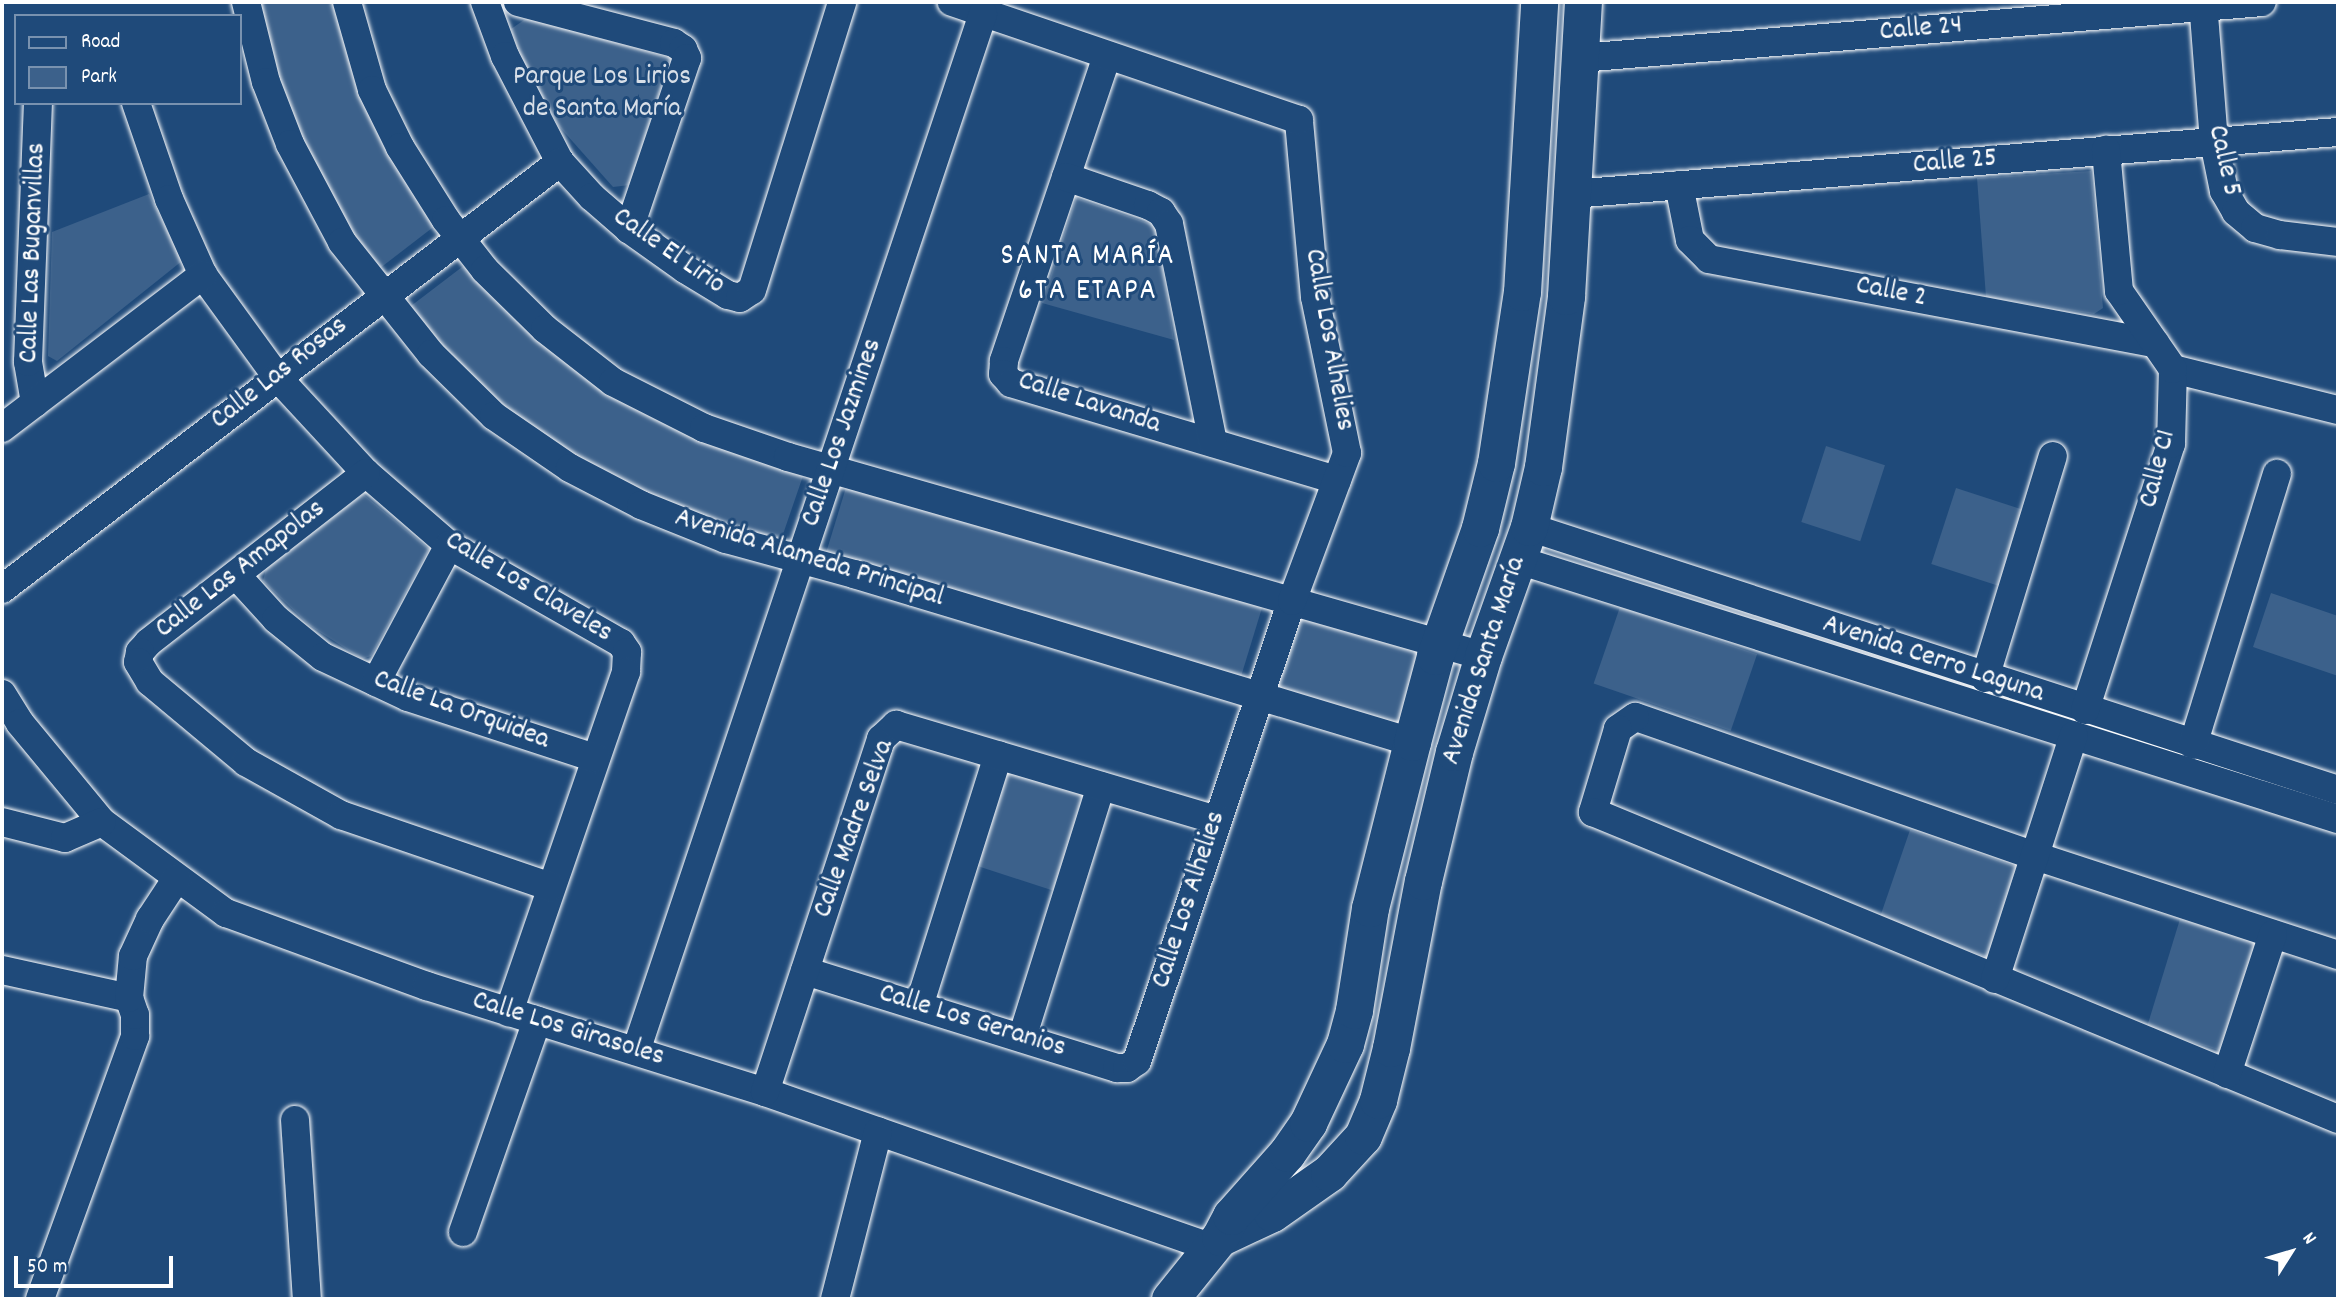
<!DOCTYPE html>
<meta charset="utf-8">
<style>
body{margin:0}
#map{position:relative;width:2340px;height:1301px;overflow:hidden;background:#1f4a7a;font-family:Dekko,sans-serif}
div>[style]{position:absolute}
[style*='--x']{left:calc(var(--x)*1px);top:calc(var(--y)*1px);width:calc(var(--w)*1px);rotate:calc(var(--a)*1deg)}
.green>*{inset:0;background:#3c618b;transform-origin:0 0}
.roads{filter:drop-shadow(0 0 2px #fff) drop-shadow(0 0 2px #fff)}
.minor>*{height:28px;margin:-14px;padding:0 14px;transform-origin:14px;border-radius:14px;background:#1f4a7a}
.major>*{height:37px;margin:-18.5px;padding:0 18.5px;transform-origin:18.5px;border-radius:18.5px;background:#1f4a7a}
span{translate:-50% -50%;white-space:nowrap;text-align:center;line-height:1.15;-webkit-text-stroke:6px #1f4a7a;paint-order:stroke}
.street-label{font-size:28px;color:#fff}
.park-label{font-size:28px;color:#d8dfe8}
.neighbourhood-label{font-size:30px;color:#fff;letter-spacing:2px}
.frame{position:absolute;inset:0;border:4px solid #fff;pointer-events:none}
.legend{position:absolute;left:14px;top:14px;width:228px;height:91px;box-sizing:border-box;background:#1f4a7a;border:2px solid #7992af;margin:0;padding:9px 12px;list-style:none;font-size:21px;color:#fff}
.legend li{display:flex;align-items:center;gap:14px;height:35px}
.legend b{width:35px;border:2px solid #7992af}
.north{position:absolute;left:2256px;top:1217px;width:70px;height:70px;-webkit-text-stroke:5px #1f4a7a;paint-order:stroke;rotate:53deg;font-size:19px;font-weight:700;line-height:28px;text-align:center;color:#fff}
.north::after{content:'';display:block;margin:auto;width:24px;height:32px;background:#fff;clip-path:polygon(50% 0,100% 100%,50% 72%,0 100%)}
.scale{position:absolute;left:14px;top:1256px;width:159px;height:32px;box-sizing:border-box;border:4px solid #fff;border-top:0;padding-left:9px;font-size:21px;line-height:24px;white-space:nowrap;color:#fff;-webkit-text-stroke:5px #1f4a7a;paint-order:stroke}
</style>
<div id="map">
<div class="green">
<i style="clip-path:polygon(255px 2px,337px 2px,436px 225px,375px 272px,302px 145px,272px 68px)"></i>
<i style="clip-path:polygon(527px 18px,670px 58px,630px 185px,613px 187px,558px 125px,525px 67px,511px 29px)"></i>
<i style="clip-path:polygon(2091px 171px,2103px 308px,2094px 314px,1986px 297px,1977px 178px)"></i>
<i style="clip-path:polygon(149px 194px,182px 261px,57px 361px,48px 356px,52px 232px)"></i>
<i style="clip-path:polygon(1076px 198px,1156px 226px,1174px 340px,1042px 303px)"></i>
<i style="clip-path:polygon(466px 264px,537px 336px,804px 473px,780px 543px,726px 528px,646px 495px,576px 457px,502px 405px,438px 347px,407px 309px)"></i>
<i style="left:1826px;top:446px;width:62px;height:80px;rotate:18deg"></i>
<i style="left:848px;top:481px;width:433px;height:81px;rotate:17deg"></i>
<i style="left:1956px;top:488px;width:72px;height:80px;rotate:18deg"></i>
<i style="clip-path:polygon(363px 494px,429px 549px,371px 656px,362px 659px,309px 625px,263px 581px,266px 569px)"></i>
<i style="clip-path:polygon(2271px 593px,2338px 616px,2338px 676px,2253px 647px)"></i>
<i style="left:1620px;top:607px;width:145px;height:81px;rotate:19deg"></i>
<i style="left:1299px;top:612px;width:134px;height:81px;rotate:17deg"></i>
<i style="left:1009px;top:769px;width:80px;height:102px;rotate:18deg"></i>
<i style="left:1910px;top:830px;width:118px;height:95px;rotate:19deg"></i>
<i style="left:2180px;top:919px;width:87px;height:114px;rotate:17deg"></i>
</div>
<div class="roads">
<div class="minor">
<i style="--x:246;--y:2;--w:82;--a:76"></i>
<i style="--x:266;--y:82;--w:66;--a:68.8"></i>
<i style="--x:290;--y:144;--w:111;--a:62"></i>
<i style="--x:342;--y:242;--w:143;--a:51.5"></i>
<i style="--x:431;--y:354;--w:88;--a:44.5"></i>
<i style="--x:494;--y:416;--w:92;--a:34.4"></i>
<i style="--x:570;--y:468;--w:80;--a:27.5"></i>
<i style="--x:641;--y:505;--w:92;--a:21.8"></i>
<i style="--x:726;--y:539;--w:133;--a:15.3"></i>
<i style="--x:854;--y:574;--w:583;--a:16.76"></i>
<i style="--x:347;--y:2;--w:91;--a:74.1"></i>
<i style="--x:372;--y:90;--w:64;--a:63.8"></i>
<i style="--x:400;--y:147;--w:86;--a:57.8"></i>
<i style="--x:446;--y:220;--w:63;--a:52"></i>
<i style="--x:485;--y:270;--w:84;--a:44.5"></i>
<i style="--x:545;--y:329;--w:86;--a:37.9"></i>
<i style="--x:613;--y:382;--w:102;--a:26.8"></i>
<i style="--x:704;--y:428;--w:89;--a:19"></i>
<i style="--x:788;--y:457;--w:723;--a:15.98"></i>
<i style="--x:485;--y:2;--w:58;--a:69.7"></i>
<i style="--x:505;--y:56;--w:119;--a:62.6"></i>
<i style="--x:560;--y:162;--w:47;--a:47.6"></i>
<i style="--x:592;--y:197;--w:49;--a:40.9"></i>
<i style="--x:629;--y:229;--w:69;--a:35.5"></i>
<i style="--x:685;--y:269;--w:50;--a:31.2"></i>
<i style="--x:728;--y:295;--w:12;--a:14"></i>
<i style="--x:740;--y:298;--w:14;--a:-34"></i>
<i style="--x:752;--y:290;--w:302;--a:-72.6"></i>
<i style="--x:518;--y:2;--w:161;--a:14.7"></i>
<i style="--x:674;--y:43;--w:11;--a:34"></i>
<i style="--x:683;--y:49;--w:10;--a:66"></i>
<i style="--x:687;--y:58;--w:181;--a:108.7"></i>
<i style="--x:2203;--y:2;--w:140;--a:85.5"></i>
<i style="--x:2214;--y:142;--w:50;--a:78.5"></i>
<i style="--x:2224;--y:191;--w:24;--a:60"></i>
<i style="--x:2236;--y:212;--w:25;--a:40"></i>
<i style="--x:2255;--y:228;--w:26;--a:16"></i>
<i style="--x:2280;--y:235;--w:58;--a:6.9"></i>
<i style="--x:1107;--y:56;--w:322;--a:108.7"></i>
<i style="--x:1004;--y:361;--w:13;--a:94"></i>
<i style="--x:1003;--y:374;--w:12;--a:48"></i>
<i style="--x:1011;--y:383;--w:340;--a:16.6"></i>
<i style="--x:1580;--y:58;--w:684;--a:-4.69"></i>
<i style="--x:136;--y:103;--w:102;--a:71"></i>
<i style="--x:169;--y:199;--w:83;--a:65.9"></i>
<i style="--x:203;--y:275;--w:126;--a:54"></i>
<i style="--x:277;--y:377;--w:131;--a:47.2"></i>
<i style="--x:366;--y:473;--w:110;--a:40.9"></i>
<i style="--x:449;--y:545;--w:198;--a:29.7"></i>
<i style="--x:621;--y:643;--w:11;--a:56"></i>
<i style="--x:627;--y:652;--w:20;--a:93"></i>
<i style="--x:626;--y:672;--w:360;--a:109"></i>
<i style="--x:1066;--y:177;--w:87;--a:18.9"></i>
<i style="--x:1148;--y:205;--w:15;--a:28"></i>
<i style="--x:1161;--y:212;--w:14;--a:56"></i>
<i style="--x:1169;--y:224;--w:223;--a:78.6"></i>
<i style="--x:1679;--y:185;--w:56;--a:78.7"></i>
<i style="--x:1690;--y:240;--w:27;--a:45"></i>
<i style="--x:1709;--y:259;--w:454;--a:10.7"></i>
<i style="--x:1572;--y:194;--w:769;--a:-4.63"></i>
<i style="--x:2173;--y:369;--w:170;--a:14"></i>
<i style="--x:35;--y:403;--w:42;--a:-99.7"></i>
<i style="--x:28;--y:362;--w:259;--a:-87.8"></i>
<i style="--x:2;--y:428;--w:253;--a:-37.3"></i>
<i style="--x:366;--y:473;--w:276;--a:142.1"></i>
<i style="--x:148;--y:643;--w:12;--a:132"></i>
<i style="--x:140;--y:652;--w:10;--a:101"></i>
<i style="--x:138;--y:662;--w:23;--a:59"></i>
<i style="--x:150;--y:682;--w:125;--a:39.8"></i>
<i style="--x:246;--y:762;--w:109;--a:29.2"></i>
<i style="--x:341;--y:815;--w:222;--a:18.9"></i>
<i style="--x:1529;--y:527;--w:851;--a:18.01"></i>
<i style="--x:1518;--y:560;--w:860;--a:17.53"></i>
<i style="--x:236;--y:575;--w:59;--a:47.7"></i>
<i style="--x:276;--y:619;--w:60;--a:39"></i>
<i style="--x:323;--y:657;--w:94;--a:25.2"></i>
<i style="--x:408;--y:697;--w:197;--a:18.1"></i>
<i style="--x:2;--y:589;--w:703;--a:-37.42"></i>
<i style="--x:1985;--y:678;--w:232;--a:-73"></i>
<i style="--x:376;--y:682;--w:155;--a:-61.9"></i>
<i style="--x:2;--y:694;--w:34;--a:58"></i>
<i style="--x:20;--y:723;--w:129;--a:50.4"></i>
<i style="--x:102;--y:822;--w:154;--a:36.3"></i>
<i style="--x:226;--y:913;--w:214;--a:20"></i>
<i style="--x:427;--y:986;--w:354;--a:17.4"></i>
<i style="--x:765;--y:1092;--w:471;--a:19.2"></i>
<i style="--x:2085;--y:710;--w:280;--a:-72.1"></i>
<i style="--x:2171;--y:444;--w:75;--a:-88.5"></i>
<i style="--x:2173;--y:369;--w:95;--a:-124.7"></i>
<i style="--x:2119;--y:291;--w:142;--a:-95.3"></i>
<i style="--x:2193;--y:745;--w:284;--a:-72.8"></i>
<i style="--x:2;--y:822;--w:65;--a:14.3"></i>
<i style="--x:65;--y:838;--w:40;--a:-23.4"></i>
<i style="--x:2338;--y:955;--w:319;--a:-161.9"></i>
<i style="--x:2035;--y:856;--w:423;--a:-160.8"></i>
<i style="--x:1635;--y:717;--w:21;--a:145"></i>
<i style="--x:1618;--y:729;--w:87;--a:106.8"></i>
<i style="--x:1593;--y:812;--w:806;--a:22.4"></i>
<i style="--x:2;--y:970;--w:130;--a:12.4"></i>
<i style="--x:805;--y:971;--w:327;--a:17.3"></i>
<i style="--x:1117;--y:1068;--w:10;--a:0"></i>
<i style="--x:1127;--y:1068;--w:12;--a:-35"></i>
<i style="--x:1137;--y:1061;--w:485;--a:-71.4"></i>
<i style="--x:1292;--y:601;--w:158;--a:-69.6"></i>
<i style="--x:1347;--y:453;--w:159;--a:-101.6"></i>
<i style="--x:1315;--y:297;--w:178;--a:-95.2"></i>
<i style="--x:1299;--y:120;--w:367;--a:-161.2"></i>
<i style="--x:1995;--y:979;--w:256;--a:-72.1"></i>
<i style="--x:919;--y:1006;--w:263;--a:-72.5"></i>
<i style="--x:1022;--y:1038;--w:264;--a:-72.6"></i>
<i style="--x:636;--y:1051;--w:1094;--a:-71.5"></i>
<i style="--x:2227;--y:1074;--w:147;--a:-71.8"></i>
<i style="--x:765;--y:1092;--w:372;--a:-71.8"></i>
<i style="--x:881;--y:739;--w:21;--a:-43"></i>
<i style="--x:896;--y:725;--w:334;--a:16.5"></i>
<i style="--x:295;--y:1120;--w:179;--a:86.2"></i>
<i style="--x:463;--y:1232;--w:224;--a:-70.7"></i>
<i style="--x:40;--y:1299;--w:280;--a:-70.1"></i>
<i style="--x:135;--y:1036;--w:21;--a:-90"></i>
<i style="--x:135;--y:1015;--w:18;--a:-109"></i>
<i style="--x:129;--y:998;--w:42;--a:-84.6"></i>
<i style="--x:133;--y:956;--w:41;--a:-65.3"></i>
<i style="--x:150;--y:919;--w:49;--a:-56.6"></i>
<i style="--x:835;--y:1299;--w:173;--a:-75.6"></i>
</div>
<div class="major">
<i style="--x:1221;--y:1237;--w:56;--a:-25.2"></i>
<i style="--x:1272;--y:1213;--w:70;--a:-35.1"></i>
<i style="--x:1329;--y:1173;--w:50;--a:-47.4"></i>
<i style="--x:1363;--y:1136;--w:39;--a:-67"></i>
<i style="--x:1378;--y:1100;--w:54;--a:-76"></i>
<i style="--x:1391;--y:1048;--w:170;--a:-79.2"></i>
<i style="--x:1423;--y:881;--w:133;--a:-76.5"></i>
<i style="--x:1454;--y:752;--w:100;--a:-73.2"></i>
<i style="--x:1483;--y:656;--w:137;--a:-70.4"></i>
<i style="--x:1529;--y:527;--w:62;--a:-76.9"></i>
<i style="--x:1543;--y:467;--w:173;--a:-82.3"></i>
<i style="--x:1566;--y:296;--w:294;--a:-86.7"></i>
<i style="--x:1170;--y:1299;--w:80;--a:-51.1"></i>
<i style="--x:1220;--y:1237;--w:24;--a:-62"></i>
<i style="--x:1231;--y:1216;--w:84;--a:-48.4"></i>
<i style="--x:1287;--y:1153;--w:37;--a:-55"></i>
<i style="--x:1308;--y:1123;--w:87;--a:-64.9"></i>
<i style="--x:1345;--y:1044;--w:35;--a:-75"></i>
<i style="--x:1354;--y:1010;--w:103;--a:-81.1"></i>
<i style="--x:1370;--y:908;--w:171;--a:-75.8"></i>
<i style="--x:1412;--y:742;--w:89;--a:-75"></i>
<i style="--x:1435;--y:656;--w:136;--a:-70.6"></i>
<i style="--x:1480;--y:528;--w:67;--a:-76.2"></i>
<i style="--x:1496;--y:463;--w:173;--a:-81.4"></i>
<i style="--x:1522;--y:292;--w:290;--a:-86.6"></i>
</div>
</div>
<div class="street-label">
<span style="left:1921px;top:30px;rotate:-5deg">Calle 24</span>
<span style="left:2223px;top:161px;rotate:77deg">Calle 5</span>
<span style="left:1955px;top:163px;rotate:-5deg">Calle 25</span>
<span style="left:668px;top:252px;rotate:35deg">Calle El Lirio</span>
<span style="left:34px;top:253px;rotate:-88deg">Calle Las Buganvillas</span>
<span style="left:1891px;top:293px;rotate:11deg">Calle 2</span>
<span style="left:1328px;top:340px;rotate:80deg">Calle Los Alhelies</span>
<span style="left:280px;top:374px;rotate:-38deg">Calle Las Rosas</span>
<span style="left:1089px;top:404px;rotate:18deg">Calle Lavanda</span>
<span style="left:843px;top:433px;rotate:-71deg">Calle Los Jazmines</span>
<span style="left:2159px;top:469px;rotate:-76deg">Calle C1</span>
<span style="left:809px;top:559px;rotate:17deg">Avenida Alameda Principal</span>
<span style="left:241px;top:570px;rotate:-38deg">Calle Las Amapolas</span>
<span style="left:528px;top:588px;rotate:31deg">Calle Los Claveles</span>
<span style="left:1933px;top:660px;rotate:18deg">Avenida Cerro Laguna</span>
<span style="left:1485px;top:661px;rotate:-72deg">Avenida Santa María</span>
<span style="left:461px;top:711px;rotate:20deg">Calle La Orquidea</span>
<span style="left:855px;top:829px;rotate:-70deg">Calle Madre Selva</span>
<span style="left:1190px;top:900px;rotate:-72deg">Calle Los Alhelies</span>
<span style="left:972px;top:1022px;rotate:17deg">Calle Los Geranios</span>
<span style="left:568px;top:1030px;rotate:17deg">Calle Los Girasoles</span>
</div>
<div class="park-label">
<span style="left:602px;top:94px">Parque Los Lirios<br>de Santa María</span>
</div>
<div class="neighbourhood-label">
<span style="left:1088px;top:275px">SANTA MARÍA<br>6TA ETAPA</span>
</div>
<div class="frame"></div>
<ul class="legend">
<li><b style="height:9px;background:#1f4a7a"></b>Road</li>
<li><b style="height:19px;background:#3c618b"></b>Park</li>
</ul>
<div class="north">N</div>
<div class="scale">50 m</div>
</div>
